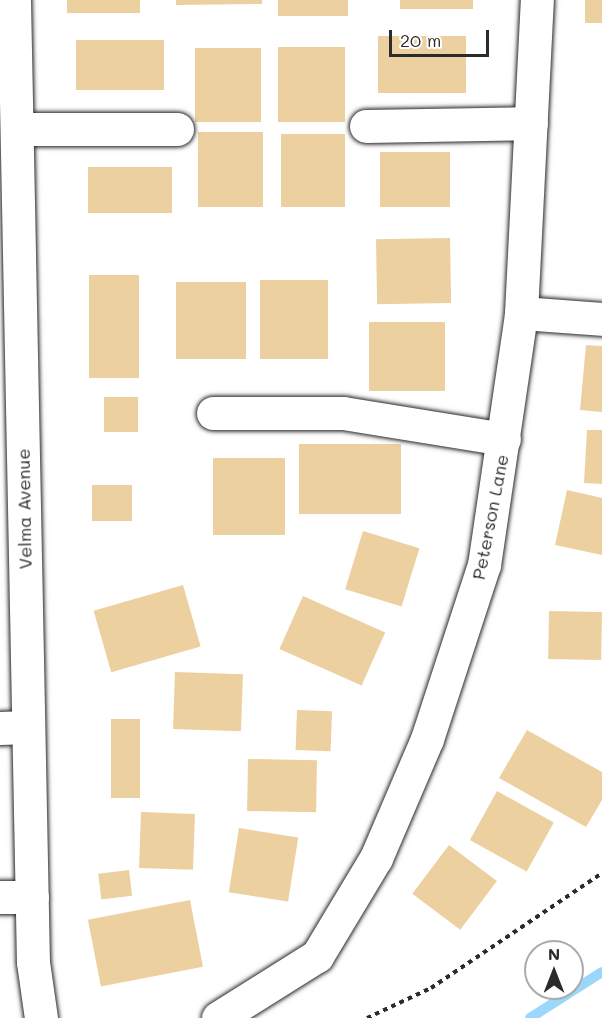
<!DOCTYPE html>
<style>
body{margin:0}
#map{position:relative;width:602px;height:1018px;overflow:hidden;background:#fff;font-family:Mali,sans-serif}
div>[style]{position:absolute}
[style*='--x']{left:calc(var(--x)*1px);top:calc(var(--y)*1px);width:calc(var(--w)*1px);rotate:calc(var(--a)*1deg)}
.stream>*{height:10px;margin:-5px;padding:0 5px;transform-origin:5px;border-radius:5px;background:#9ad7fb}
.building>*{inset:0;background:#edd0a0;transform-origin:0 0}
.path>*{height:4px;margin-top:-2px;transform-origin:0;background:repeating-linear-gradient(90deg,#2b2b2b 0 4.5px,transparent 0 9px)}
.roads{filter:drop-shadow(0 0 2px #2b2b2b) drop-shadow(0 0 2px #2b2b2b)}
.minor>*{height:33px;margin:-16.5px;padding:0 16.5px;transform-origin:16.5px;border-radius:16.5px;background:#fff}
span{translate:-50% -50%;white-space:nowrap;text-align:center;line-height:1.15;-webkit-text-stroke:4.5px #fff;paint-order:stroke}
.street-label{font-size:18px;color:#2b2b2b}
.north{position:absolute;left:524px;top:940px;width:60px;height:60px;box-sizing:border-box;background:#fff;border:2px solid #aaa;border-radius:50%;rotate:0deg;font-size:16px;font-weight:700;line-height:24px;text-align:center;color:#2b2b2b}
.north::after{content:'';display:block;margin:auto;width:21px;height:27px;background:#2b2b2b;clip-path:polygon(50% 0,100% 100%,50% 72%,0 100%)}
.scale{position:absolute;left:389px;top:30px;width:100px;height:27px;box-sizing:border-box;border:3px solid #2b2b2b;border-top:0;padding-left:8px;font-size:18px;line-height:21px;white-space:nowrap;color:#2b2b2b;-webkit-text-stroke:4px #fff;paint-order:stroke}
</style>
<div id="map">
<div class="stream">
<i style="--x:530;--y:1018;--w:85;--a:-32.6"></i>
</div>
<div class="building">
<i style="left:67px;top:0;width:73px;height:13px"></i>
<i style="clip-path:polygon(176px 0,262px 0,262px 4px,176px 5px)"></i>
<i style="left:278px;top:0;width:70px;height:16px"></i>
<i style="left:400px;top:0;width:73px;height:9px"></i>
<i style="left:585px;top:0;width:17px;height:23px"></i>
<i style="left:466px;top:36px;width:57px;height:88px;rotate:90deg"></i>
<i style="left:164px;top:40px;width:50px;height:88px;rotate:90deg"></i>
<i style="left:345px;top:47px;width:75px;height:67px;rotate:90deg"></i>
<i style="left:195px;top:48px;width:66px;height:74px"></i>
<i style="left:263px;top:132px;width:75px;height:65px;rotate:90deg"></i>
<i style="left:281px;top:134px;width:64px;height:73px"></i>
<i style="left:380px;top:152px;width:70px;height:55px"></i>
<i style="left:172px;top:167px;width:46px;height:84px;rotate:90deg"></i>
<i style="left:450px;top:238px;width:65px;height:74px;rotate:89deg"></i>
<i style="left:89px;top:275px;width:50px;height:103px"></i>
<i style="left:260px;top:280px;width:68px;height:79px"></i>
<i style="left:176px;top:282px;width:70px;height:77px"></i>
<i style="left:369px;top:322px;width:76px;height:69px"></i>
<i style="clip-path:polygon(586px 345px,602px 346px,602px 412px,580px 410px)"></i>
<i style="left:104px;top:397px;width:34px;height:35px"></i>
<i style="clip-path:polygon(587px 430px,602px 430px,602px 484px,584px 483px)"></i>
<i style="left:299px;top:444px;width:102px;height:70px"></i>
<i style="left:213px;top:458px;width:72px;height:77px"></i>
<i style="left:92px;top:485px;width:40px;height:36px"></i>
<i style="clip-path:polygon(567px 490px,602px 498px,602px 555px,555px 545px)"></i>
<i style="left:363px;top:531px;width:59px;height:61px;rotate:17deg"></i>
<i style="left:183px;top:585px;width:64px;height:93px;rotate:74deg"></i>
<i style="left:303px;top:596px;width:90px;height:58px;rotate:24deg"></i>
<i style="left:549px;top:611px;width:53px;height:48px;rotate:1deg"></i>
<i style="left:175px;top:672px;width:68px;height:57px;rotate:2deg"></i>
<i style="left:297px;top:710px;width:35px;height:40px;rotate:2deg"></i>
<i style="left:111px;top:719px;width:29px;height:79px"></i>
<i style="clip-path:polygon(527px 730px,602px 772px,602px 800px,586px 827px,499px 778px)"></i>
<i style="left:248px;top:759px;width:69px;height:52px;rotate:1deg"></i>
<i style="left:497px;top:791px;width:65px;height:56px;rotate:29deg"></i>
<i style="left:141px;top:812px;width:54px;height:56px;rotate:2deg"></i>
<i style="left:239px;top:828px;width:60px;height:65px;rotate:9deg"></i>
<i style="left:449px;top:845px;width:60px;height:61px;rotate:37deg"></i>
<i style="left:129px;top:870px;width:26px;height:31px;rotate:83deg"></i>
<i style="left:190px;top:900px;width:68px;height:104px;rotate:79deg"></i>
</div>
<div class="path">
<i style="--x:367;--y:1018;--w:71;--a:-25.1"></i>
<i style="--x:431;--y:988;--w:206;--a:-33.9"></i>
</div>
<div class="roads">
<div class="minor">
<i style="--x:14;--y:0;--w:962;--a:88.87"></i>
<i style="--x:33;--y:962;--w:57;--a:81.9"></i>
<i style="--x:366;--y:126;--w:165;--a:-1"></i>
<i style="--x:17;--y:129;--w:160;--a:0"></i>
<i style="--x:521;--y:313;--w:81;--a:4.2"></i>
<i style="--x:213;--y:413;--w:130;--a:0"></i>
<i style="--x:343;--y:413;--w:163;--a:9.2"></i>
<i style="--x:0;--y:728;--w:28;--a:-2"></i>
<i style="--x:0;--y:897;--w:32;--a:0"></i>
<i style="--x:218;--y:1018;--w:117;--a:-32.1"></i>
<i style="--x:317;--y:956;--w:114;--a:-59"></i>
<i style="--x:376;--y:858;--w:129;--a:-66.8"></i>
<i style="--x:427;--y:739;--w:183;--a:-71.9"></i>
<i style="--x:484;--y:565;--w:255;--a:-81.6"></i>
<i style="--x:521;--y:313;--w:313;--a:-87.1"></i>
</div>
</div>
<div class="street-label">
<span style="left:24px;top:509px;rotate:-91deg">Velma Avenue</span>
<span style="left:490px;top:517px;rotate:-79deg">Peterson Lane</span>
</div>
<div class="north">N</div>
<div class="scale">20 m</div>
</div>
